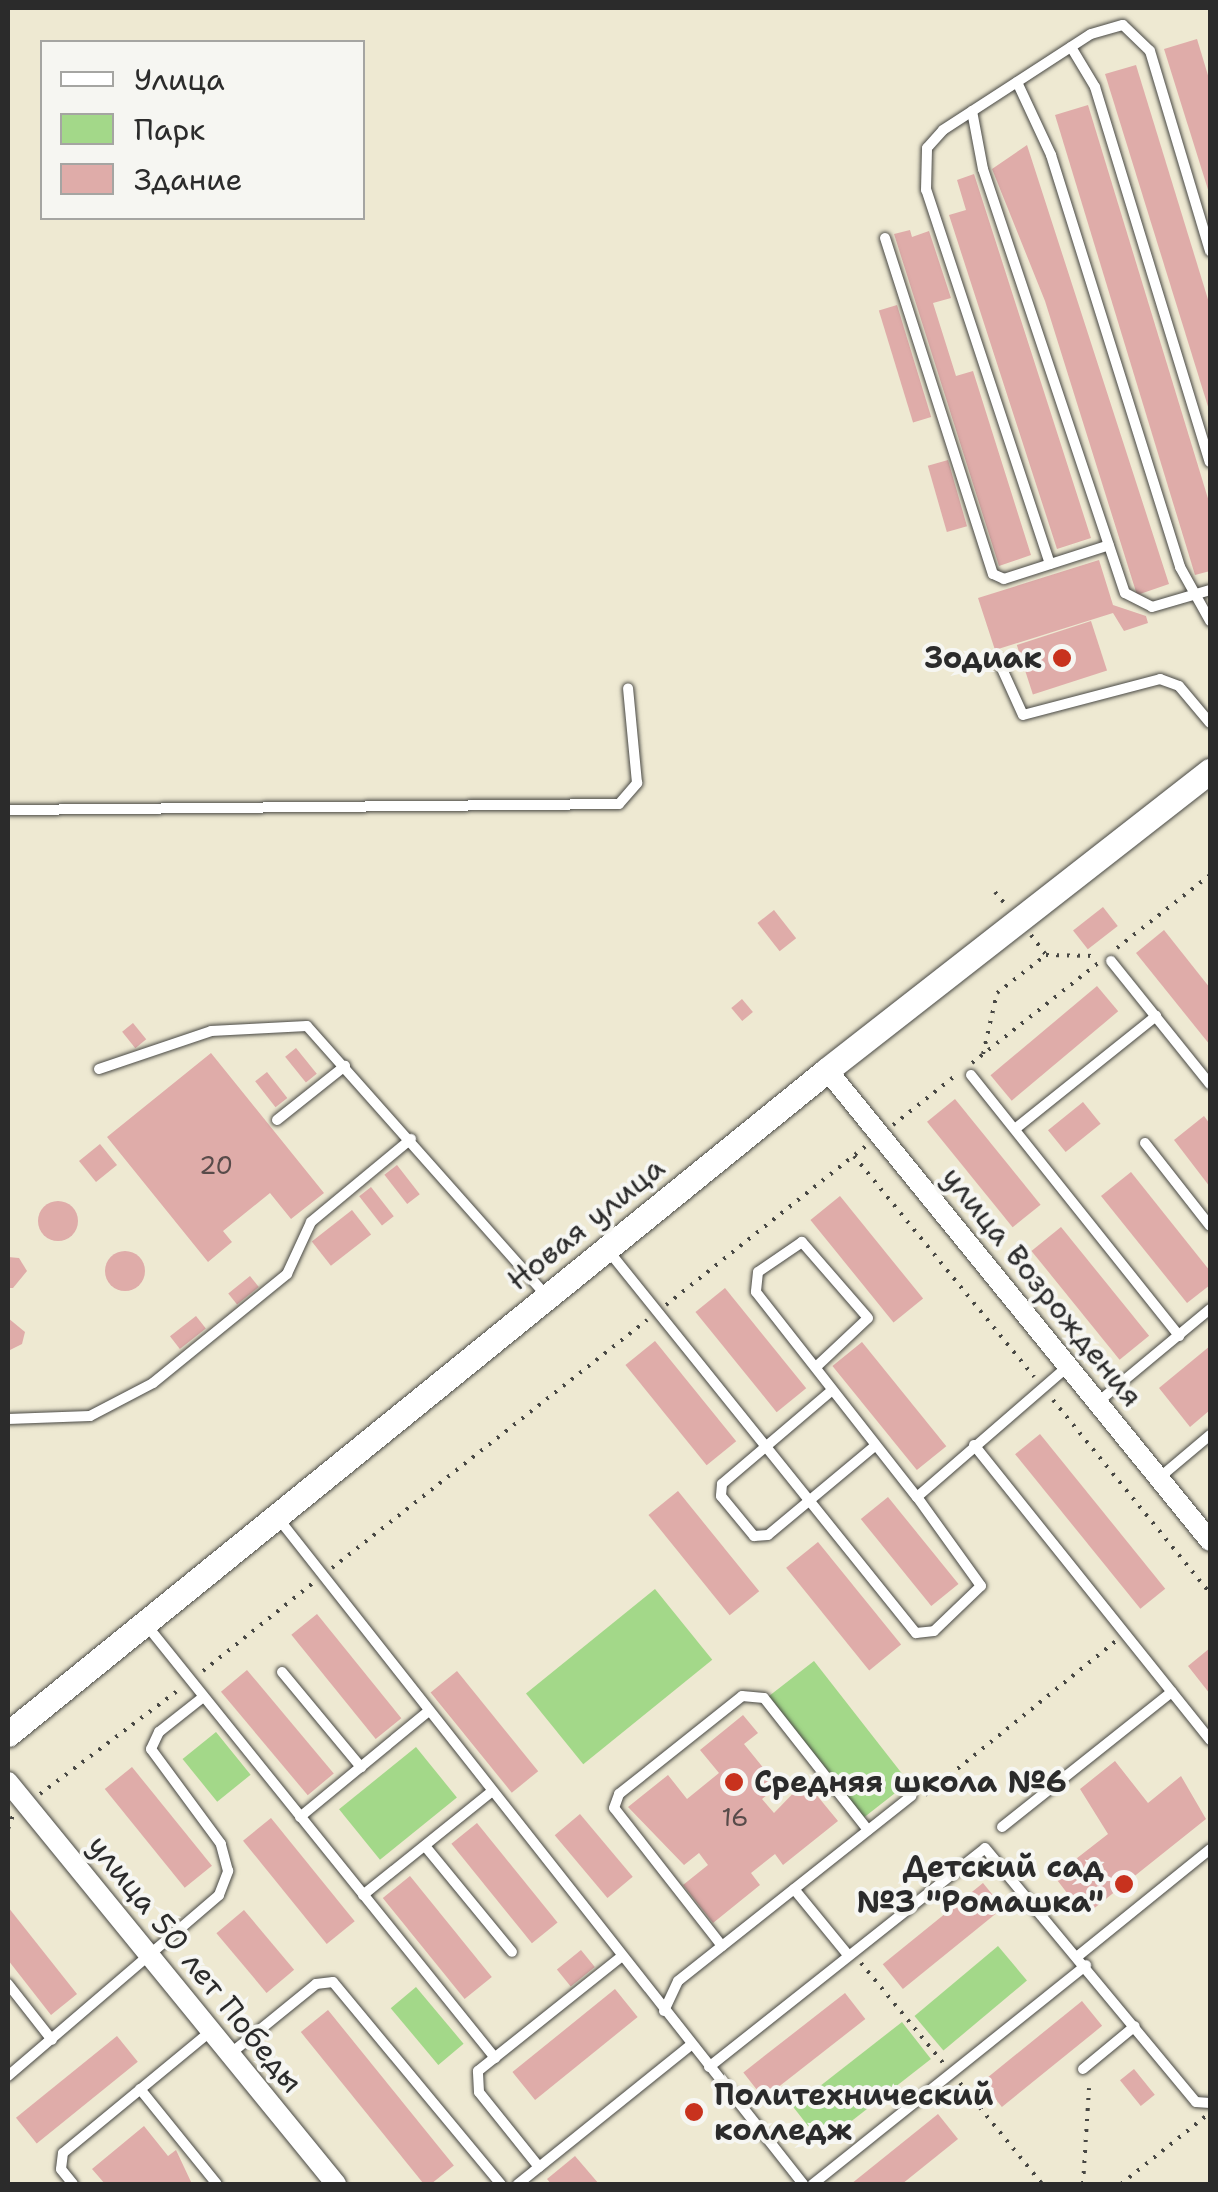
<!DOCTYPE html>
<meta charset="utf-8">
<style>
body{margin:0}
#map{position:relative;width:1218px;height:2192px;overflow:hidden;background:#eee9d2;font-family:"Shantell Sans",sans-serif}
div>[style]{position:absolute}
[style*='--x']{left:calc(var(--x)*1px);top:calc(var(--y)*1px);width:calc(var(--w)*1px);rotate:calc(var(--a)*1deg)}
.green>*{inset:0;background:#a3d889;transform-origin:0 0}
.building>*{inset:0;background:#dfaca9;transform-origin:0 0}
.round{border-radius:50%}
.path>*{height:4px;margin-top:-2px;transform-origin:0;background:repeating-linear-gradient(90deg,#484844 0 2.5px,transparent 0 10.5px)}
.roads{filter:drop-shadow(0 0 2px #484844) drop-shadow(0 0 2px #484844)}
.service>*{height:10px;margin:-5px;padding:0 5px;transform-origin:5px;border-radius:5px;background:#fff}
.minor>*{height:20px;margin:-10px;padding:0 10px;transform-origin:10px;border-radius:10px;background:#fff}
.tertiary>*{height:25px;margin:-12.5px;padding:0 12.5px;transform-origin:12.5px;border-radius:12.5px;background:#fff}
.dots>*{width:28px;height:28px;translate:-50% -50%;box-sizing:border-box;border:5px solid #f6f6f2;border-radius:50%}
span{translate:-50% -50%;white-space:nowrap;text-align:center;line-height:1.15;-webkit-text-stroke:8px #f6f6f2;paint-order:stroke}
.number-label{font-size:25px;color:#584b4a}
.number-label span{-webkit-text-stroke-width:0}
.poi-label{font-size:30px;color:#2b2b2b;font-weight:700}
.right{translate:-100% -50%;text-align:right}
.left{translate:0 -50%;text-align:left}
.street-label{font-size:30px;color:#2b2b2b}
.frame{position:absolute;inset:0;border:10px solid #2b2b2b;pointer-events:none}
.legend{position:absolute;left:40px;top:40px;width:325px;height:180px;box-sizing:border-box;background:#f6f6f2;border:2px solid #a5a5a2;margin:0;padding:12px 18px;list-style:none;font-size:30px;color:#2b2b2b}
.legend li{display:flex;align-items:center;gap:20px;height:50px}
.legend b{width:50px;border:2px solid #a5a5a2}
</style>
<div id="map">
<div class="green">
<i style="left:655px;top:1589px;width:91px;height:166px;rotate:51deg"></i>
<i style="left:814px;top:1661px;width:154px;height:57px;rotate:52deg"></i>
<i style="left:216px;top:1732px;width:55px;height:43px;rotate:51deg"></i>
<i style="left:416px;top:1747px;width:65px;height:99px;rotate:51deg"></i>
<i style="left:998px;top:1946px;width:45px;height:109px;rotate:50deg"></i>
<i style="left:416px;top:1987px;width:74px;height:33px;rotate:50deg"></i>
<i style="left:902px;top:2022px;width:47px;height:138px;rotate:52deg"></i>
</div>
<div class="building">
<i style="clip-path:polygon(1197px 39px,1210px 82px,1210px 196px,1164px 49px)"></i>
<i style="clip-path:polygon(1136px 65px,1210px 306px,1210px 413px,1105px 74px)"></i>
<i style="clip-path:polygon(1088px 105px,1210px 505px,1210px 571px,1195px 575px,1055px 115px)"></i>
<i style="clip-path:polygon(1027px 145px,1169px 584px,1137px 595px,1045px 301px,992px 169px)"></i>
<i style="clip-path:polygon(974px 174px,1091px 538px,1057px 549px,949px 215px,966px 210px,957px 180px)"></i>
<i style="clip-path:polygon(910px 230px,912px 237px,929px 231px,951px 298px,933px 303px,956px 376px,973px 371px,1031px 555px,999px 566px,894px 234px)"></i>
<i style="left:897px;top:305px;width:117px;height:19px;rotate:73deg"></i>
<i style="left:948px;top:460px;width:69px;height:21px;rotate:74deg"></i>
<i style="clip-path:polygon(1099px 560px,1113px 605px,1146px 616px,1148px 623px,1124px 631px,1113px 613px,995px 650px,978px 598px)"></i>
<i style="left:1091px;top:621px;width:52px;height:78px;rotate:72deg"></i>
<i style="left:1103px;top:907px;width:24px;height:38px;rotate:52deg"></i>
<i style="left:774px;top:910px;width:36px;height:21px;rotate:52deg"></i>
<i style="clip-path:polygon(1164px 930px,1210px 988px,1210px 1045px,1136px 953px)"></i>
<i style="left:1097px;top:986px;width:33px;height:139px;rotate:50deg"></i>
<i style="left:742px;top:999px;width:17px;height:14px;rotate:50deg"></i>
<i style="left:133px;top:1023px;width:21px;height:14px;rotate:51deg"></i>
<i style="left:296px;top:1048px;width:33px;height:14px;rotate:51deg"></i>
<i style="clip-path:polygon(211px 1053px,324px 1193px,291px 1219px,270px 1193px,223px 1231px,232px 1242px,208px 1262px,107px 1137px)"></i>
<i style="left:267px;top:1072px;width:33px;height:15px;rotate:52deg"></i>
<i style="left:955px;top:1099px;width:136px;height:36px;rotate:51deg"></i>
<i style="left:1083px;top:1102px;width:28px;height:45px;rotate:51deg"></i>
<i style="clip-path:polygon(1204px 1116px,1210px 1124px,1210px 1187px,1174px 1140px)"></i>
<i style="left:100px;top:1144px;width:27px;height:27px;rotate:51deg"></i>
<i style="left:397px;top:1165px;width:37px;height:16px;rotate:52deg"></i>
<i style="clip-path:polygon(1131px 1172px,1210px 1271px,1210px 1285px,1187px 1303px,1101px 1196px)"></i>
<i style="left:371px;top:1187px;width:37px;height:15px;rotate:52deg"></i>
<i style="left:840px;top:1196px;width:132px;height:38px;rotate:51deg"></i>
<i class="round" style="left:38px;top:1201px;width:40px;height:40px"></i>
<i style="left:352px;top:1210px;width:31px;height:51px;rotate:52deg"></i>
<i style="left:1061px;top:1227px;width:140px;height:38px;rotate:51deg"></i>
<i class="round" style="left:105px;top:1251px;width:40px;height:40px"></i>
<i style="clip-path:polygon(8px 1257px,19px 1258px,27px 1271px,13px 1288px,8px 1288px)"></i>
<i style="left:250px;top:1276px;width:14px;height:28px;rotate:51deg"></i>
<i style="left:725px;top:1288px;width:129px;height:38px;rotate:51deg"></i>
<i style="left:196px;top:1316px;width:16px;height:33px;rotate:52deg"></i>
<i style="clip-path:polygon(8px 1318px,25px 1332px,22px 1344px,10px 1350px)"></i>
<i style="left:655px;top:1341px;width:129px;height:38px;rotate:51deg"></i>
<i style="left:862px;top:1342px;width:134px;height:38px;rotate:51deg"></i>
<i style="clip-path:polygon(1210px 1346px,1210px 1410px,1190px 1427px,1159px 1388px)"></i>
<i style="left:1040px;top:1434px;width:199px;height:32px;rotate:51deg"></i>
<i style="left:678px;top:1491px;width:129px;height:38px;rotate:51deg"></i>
<i style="left:888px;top:1497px;width:112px;height:35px;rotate:51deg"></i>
<i style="left:818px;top:1542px;width:132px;height:41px;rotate:51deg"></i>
<i style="left:317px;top:1614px;width:134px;height:33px;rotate:51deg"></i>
<i style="clip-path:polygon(1210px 1648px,1210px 1694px,1188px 1666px)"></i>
<i style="left:247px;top:1670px;width:135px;height:34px;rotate:50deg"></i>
<i style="left:457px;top:1671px;width:129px;height:34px;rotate:51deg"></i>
<i style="clip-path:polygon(743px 1715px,758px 1733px,744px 1744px,778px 1786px,762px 1799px,774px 1813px,805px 1781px,838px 1821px,783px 1865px,775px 1854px,751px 1873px,760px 1885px,713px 1923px,683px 1885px,708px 1865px,699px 1853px,684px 1865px,628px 1807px,668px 1775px,687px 1799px,719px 1773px,700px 1750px)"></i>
<i style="clip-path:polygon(1115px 1761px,1148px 1803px,1181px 1776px,1206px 1819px,1092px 1910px,1081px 1896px,1074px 1902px,1054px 1876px,1108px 1834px,1080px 1789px)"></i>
<i style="left:132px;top:1767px;width:127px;height:35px;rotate:51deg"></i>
<i style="left:580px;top:1814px;width:82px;height:33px;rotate:50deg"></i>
<i style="left:271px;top:1818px;width:133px;height:36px;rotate:51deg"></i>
<i style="left:477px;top:1823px;width:128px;height:33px;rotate:51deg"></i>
<i style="left:410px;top:1876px;width:130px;height:35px;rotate:51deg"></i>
<i style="left:983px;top:1883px;width:32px;height:129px;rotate:51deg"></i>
<i style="clip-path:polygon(8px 1907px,77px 1994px,51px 2015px,8px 1960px)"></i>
<i style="left:244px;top:1910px;width:78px;height:36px;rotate:50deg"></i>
<i style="left:581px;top:1950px;width:22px;height:31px;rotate:51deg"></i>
<i style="left:615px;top:1989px;width:36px;height:132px;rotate:51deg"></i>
<i style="left:845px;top:1993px;width:33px;height:129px;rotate:52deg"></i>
<i style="left:1082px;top:2001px;width:32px;height:129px;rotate:51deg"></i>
<i style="left:328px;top:2010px;width:200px;height:35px;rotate:51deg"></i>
<i style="left:117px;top:2036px;width:33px;height:130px;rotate:51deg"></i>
<i style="left:1134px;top:2069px;width:33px;height:18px;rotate:51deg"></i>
<i style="clip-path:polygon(938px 2114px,958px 2139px,902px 2184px,851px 2184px)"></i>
<i style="clip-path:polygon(144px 2126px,168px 2156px,176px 2150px,192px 2184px,105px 2184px,92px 2169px)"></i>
<i style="clip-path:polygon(575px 2156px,599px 2184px,551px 2184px,547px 2179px)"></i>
</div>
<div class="path">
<i style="--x:995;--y:892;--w:17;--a:50"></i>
<i style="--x:1031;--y:935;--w:25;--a:53"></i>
<i style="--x:1046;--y:955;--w:51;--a:1.1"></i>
<i style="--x:1117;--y:948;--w:118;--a:-38.1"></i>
<i style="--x:983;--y:1054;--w:63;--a:-77.1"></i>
<i style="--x:997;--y:993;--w:62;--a:-37.8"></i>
<i style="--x:972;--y:1063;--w:161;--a:-38.4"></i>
<i style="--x:893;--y:1125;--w:80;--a:-38.4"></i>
<i style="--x:854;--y:1156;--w:285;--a:50.8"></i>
<i style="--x:666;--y:1305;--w:256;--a:-38.5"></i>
<i style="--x:1053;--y:1400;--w:249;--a:50.9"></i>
<i style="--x:332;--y:1568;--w:401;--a:-38.2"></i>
<i style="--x:203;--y:1671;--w:141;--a:-38.7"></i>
<i style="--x:40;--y:1794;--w:175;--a:-36.9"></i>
<i style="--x:925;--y:1795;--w:245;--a:-38.9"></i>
<i style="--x:8;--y:1829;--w:15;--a:-70"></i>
<i style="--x:861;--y:1963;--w:131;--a:50.6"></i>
<i style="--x:960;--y:2083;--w:130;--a:50.9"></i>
<i style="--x:1083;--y:2184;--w:96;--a:-86.4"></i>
<i style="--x:1121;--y:2184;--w:109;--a:-38.7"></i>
</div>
<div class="roads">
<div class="service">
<i style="--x:1071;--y:47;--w:47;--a:59"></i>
<i style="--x:1095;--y:87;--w:392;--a:73"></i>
<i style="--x:1017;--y:82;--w:81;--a:65"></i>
<i style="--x:1051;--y:155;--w:432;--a:72.6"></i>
<i style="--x:1180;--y:567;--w:62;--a:60.9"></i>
<i style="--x:972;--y:111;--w:59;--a:79.3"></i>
<i style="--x:983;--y:169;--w:447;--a:71.5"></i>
<i style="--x:1125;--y:593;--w:30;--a:27"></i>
<i style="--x:1152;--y:607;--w:60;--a:-16.3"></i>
<i style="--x:885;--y:238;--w:353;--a:72.2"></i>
<i style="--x:993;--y:574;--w:12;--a:24"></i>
<i style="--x:1004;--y:579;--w:110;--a:-17.9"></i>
<i style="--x:1050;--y:564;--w:394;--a:-108.3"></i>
<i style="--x:926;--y:190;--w:42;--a:-88.6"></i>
<i style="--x:927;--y:148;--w:24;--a:-48"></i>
<i style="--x:943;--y:130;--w:176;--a:-33"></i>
<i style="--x:1091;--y:34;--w:33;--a:-16"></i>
<i style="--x:1123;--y:25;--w:37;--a:44"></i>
<i style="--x:1150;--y:51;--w:209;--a:73.3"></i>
<i style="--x:998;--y:660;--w:60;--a:65.6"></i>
<i style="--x:1023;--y:715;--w:142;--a:-14.7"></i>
<i style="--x:1160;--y:679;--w:20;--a:20"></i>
<i style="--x:1179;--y:686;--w:48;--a:50"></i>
<i style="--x:8;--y:810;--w:611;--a:-0.56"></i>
<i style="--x:619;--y:804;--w:28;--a:-49"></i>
<i style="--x:637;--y:783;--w:95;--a:-95.4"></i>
<i style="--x:1111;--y:961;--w:158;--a:51.2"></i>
<i style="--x:99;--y:1069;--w:118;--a:-18.7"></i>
<i style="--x:211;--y:1031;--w:96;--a:-3"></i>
<i style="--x:307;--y:1026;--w:361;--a:48.4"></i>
<i style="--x:971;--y:1075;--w:334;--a:51.4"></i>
<i style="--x:277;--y:1120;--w:87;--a:-38.5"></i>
<i style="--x:1015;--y:1129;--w:181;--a:-38.7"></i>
<i style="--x:1145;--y:1143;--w:105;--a:51.9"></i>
<i style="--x:607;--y:1249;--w:493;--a:51.2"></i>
<i style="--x:916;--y:1633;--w:18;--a:-6"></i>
<i style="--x:934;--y:1631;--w:65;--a:-43.8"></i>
<i style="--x:981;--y:1586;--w:110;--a:-125.7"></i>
<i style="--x:917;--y:1497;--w:198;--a:-40.9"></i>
<i style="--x:816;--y:1367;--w:71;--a:-43.3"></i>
<i style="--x:868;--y:1318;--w:101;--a:-131"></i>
<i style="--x:802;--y:1242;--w:53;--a:145.7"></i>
<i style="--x:758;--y:1272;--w:20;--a:96"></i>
<i style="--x:756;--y:1292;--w:261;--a:51.9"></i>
<i style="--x:830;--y:1392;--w:142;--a:139.6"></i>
<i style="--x:722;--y:1484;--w:12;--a:95"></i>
<i style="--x:721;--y:1496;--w:52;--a:50.5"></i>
<i style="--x:754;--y:1536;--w:14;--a:-4"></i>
<i style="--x:768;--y:1535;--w:139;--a:-39.8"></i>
<i style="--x:1098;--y:1402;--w:146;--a:-39.7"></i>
<i style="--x:8;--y:1419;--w:82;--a:-2.1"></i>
<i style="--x:90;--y:1416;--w:71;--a:-27.6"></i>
<i style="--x:153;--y:1383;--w:173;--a:-39.1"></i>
<i style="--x:287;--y:1274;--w:57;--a:-65.2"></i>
<i style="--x:311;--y:1222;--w:130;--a:-39.7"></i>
<i style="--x:974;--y:1445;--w:378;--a:51.3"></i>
<i style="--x:1159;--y:1478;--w:67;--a:-40.1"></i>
<i style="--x:278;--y:1518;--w:848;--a:51.75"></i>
<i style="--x:144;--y:1622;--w:560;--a:51.16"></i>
<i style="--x:282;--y:1672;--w:124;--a:50.3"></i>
<i style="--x:300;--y:1817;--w:163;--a:-39.5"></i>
<i style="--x:1002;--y:1827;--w:217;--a:-38.5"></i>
<i style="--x:425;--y:1846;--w:137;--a:50.6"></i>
<i style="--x:794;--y:1889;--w:85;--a:50.7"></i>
<i style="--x:363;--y:1895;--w:163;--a:-38.8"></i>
<i style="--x:722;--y:1946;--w:175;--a:-128"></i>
<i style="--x:614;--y:1808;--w:15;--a:-70"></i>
<i style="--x:619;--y:1794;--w:157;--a:-38.5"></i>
<i style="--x:742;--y:1696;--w:22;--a:5"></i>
<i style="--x:764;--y:1698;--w:168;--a:51.8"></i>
<i style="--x:1078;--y:1956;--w:170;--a:-39"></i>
<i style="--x:8;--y:1984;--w:71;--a:51.8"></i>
<i style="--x:664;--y:2011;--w:33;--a:-65"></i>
<i style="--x:678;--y:1981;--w:298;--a:-38.4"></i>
<i style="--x:230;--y:2054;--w:111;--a:-39.1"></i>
<i style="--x:316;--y:1984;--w:17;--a:-7"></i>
<i style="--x:333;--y:1982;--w:263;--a:50.3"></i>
<i style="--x:709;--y:2067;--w:352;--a:-38.4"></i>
<i style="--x:985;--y:1848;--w:330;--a:50.3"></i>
<i style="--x:1196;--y:2102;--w:14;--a:4"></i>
<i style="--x:1083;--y:2069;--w:67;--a:-39.6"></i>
<i style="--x:8;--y:2076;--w:278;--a:-40.6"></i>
<i style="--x:219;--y:1895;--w:26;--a:-69"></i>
<i style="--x:228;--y:1871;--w:28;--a:-105"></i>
<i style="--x:221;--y:1844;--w:118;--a:-126.4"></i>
<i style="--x:151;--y:1749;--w:19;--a:-65"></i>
<i style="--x:159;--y:1732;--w:55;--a:-38.3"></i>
<i style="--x:140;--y:2089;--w:122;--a:51"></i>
<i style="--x:539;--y:2167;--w:96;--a:-128.7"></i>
<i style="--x:479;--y:2092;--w:21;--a:-93"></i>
<i style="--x:478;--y:2071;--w:183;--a:-38.6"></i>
<i style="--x:73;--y:2184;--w:19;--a:-129"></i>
<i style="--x:61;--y:2169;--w:16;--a:-83"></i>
<i style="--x:63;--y:2153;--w:192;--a:-39.5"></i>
<i style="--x:518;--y:2184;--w:222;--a:-38.8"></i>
<i style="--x:813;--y:2184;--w:350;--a:-38.7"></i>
</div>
<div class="minor">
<i style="--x:827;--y:1070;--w:607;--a:50.88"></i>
<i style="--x:8;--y:1782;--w:519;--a:50.79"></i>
</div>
<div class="tertiary">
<i style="--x:8;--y:1734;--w:1054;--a:-39.03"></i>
<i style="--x:827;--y:1070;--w:486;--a:-38"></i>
</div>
</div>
<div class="dots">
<i style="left:1062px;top:658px;background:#c8321e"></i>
<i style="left:734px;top:1782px;background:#c8321e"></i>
<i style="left:1124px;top:1884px;background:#c8321e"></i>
<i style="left:694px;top:2112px;background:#c8321e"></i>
</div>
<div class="number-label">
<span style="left:216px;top:1165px">20</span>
<span style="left:735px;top:1817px">16</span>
</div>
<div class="poi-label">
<span class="right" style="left:1042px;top:658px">Зодиак</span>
<span class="left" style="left:754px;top:1782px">Средняя школа №6</span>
<span class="right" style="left:1104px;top:1884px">Детский сад<br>№3 "Ромашка"</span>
<span class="left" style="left:714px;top:2112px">Политехнический<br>колледж</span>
</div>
<div class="street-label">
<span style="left:586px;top:1224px;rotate:-39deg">Новая улица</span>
<span style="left:1042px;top:1287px;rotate:51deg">улица Возрождения</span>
<span style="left:195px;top:1964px;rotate:51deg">улица 50 лет Победы</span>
</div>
<div class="frame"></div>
<ul class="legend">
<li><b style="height:12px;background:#fff"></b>Улица</li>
<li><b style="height:28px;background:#a3d889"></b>Парк</li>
<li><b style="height:28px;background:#dfaca9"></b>Здание</li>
</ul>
</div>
